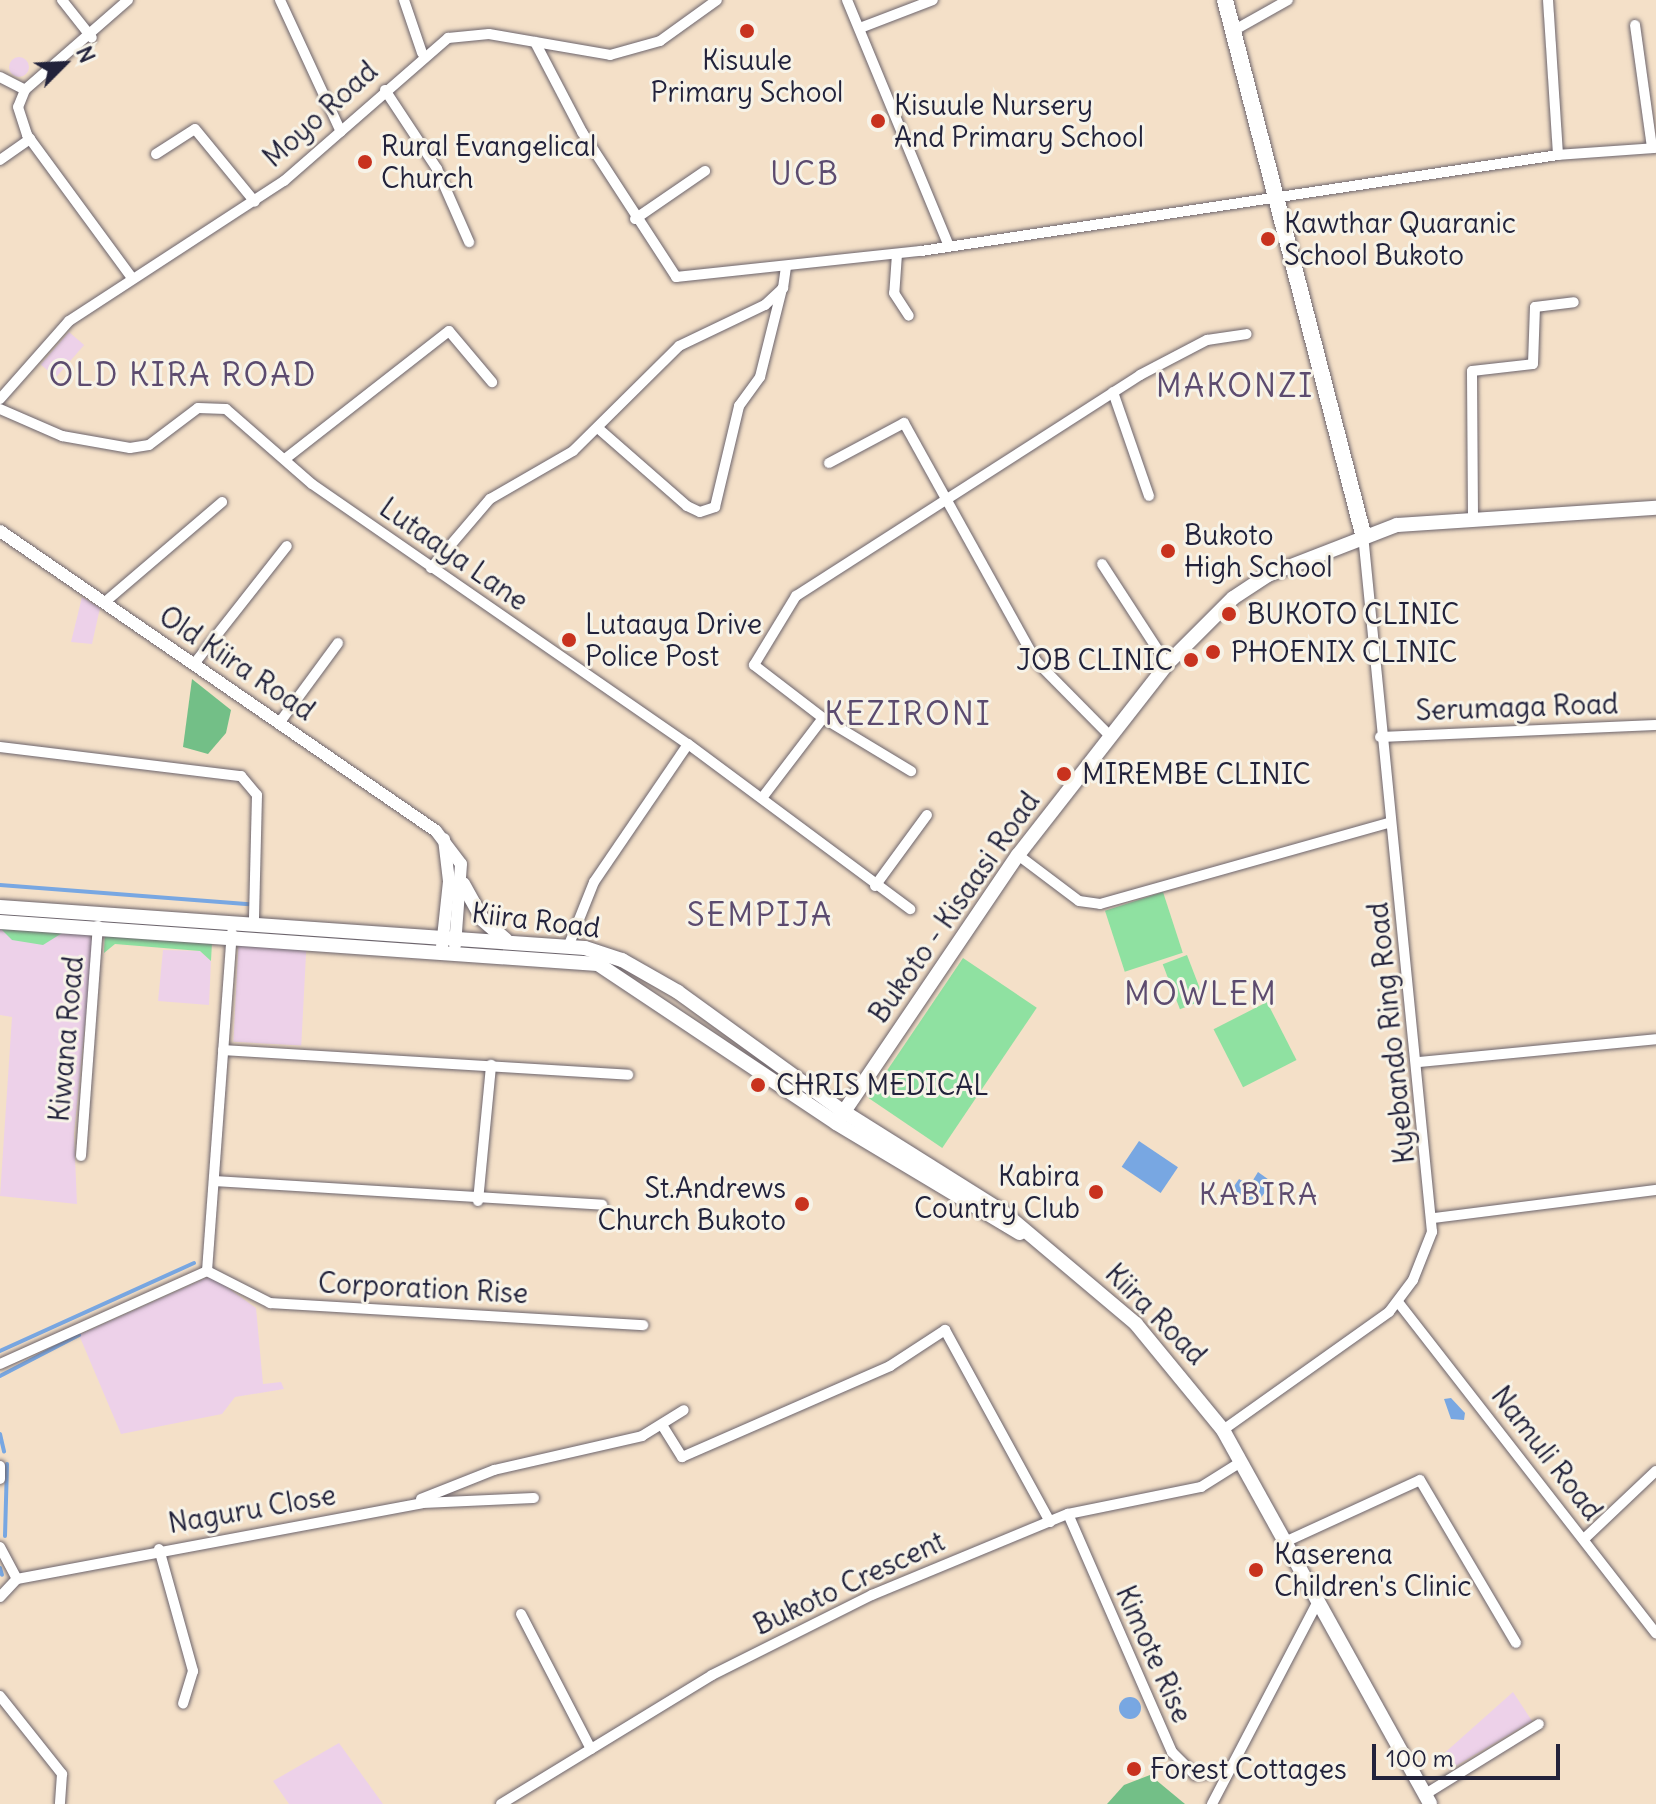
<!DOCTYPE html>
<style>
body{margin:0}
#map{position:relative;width:1656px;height:1804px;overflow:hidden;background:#f4e0c8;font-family:Delius,sans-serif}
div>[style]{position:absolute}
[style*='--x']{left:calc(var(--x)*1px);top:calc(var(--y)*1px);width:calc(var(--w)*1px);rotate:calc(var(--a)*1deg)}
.built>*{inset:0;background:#edd1e9;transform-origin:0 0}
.round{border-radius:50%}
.green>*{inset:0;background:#8fe1a1;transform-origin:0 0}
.forest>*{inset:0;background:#73bf87}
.water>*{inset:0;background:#78a7e2;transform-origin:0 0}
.stream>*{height:4px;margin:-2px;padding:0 2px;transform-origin:2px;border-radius:2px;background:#78a7e2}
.roads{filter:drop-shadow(0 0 2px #6c646c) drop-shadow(0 0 2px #6c646c)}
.minor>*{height:10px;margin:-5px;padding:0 5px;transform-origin:5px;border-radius:5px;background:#fff}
.tertiary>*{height:12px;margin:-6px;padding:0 6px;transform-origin:6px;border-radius:6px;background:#fff}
.secondary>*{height:14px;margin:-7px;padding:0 7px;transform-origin:7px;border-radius:7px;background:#fff}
.primary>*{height:16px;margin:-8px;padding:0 8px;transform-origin:8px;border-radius:8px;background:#fff}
.dots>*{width:22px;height:22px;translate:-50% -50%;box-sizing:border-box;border:4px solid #f7f3e8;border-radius:50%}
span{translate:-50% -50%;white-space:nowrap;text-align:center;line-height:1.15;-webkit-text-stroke:6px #f7f3e8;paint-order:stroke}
.poi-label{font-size:28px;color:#22223b}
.left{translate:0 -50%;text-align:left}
.right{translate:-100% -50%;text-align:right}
.street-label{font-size:28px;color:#22223b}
.neighbourhood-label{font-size:30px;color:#5c4b6f;letter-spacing:2px}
.quarter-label{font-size:32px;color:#5c4b6f;letter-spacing:2px}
.north{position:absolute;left:24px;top:24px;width:80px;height:80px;-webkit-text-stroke:6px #f7f3e8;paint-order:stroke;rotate:66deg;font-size:22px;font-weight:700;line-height:32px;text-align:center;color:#22223b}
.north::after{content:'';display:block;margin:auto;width:28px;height:36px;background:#22223b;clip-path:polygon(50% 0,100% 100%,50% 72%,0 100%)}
.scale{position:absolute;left:1372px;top:1744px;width:188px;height:36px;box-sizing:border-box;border:4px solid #22223b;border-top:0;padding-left:10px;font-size:24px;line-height:28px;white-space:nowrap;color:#22223b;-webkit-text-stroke:6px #f7f3e8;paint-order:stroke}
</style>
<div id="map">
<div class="built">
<i class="round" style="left:9px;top:57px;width:20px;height:20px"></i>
<i style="left:69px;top:332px;width:20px;height:43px;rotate:41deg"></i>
<i style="clip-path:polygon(82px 597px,100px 608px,92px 644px,71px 642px)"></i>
<i style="clip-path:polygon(0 917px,83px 919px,93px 943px,74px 1134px,77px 1204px,0 1196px,12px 1017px,0 1015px)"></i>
<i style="left:239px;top:934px;width:68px;height:108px;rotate:3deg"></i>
<i style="clip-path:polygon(163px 950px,200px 951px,211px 961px,209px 1005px,158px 1001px)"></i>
<i style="clip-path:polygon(211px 1276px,256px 1308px,263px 1384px,281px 1382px,284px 1389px,235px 1397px,222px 1414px,121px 1434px,79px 1335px)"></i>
<i style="clip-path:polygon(1513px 1692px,1532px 1721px,1449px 1770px,1440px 1757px)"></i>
<i style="clip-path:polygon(339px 1743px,383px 1804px,289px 1804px,273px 1781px)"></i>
</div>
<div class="green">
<i style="left:1163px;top:892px;width:64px;height:61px;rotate:72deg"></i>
<i style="clip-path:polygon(0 928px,67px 930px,43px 945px,12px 940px)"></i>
<i style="clip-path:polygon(105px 928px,212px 942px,211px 961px,200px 951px,115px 944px,104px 953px)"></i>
<i style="left:1187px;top:955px;width:48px;height:26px;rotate:69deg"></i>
<i style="left:963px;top:958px;width:89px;height:169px;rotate:34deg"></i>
<i style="left:1267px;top:1002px;width:65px;height:60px;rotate:63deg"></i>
</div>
<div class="forest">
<i style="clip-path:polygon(192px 679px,231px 710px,226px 733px,208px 754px,183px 747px)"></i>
<i style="clip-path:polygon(1150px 1775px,1185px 1804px,1107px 1804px,1124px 1785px)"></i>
</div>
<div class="water">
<i style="left:1139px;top:1141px;width:47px;height:31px;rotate:34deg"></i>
<i style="clip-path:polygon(1258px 1172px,1272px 1182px,1256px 1205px,1232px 1189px,1239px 1179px,1250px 1185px)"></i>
<i style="clip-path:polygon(1451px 1398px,1465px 1413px,1464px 1420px,1451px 1419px,1444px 1399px)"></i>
<i class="round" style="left:1119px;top:1697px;width:22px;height:22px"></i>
</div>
<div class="stream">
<i style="--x:0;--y:885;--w:250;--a:4.4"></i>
<i style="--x:0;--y:1351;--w:213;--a:-24.4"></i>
<i style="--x:0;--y:1376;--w:89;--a:-27.4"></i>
<i style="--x:0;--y:1434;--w:18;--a:77"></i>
<i style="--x:5;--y:1536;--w:72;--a:-88.4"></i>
<i style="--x:0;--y:1568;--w:7;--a:74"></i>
</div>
<div class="roads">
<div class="minor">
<i style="--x:62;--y:0;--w:48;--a:51.7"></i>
<i style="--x:128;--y:0;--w:137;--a:138.9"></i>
<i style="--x:25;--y:90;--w:18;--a:112"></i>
<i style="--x:18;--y:107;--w:29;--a:72"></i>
<i style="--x:27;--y:135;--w:174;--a:53.7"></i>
<i style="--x:280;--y:0;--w:145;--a:65.2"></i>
<i style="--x:404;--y:0;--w:56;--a:71.2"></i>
<i style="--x:847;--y:0;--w:266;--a:67.5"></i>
<i style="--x:1548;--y:0;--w:155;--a:86.3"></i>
<i style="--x:1635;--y:25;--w:124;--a:82.1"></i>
<i style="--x:860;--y:28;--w:78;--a:-21"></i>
<i style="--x:1233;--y:31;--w:63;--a:-29.4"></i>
<i style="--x:535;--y:42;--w:102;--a:62.4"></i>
<i style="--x:582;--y:132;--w:173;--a:57"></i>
<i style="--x:676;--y:277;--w:246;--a:-6.1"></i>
<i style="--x:921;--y:251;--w:644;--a:-8.57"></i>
<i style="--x:1558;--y:155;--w:98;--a:-4.1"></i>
<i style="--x:0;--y:77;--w:28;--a:27"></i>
<i style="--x:385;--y:90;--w:95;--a:56.6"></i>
<i style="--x:437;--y:169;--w:80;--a:66.3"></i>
<i style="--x:156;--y:154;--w:46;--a:-32.7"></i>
<i style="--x:195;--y:129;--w:94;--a:50.6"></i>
<i style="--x:0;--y:160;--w:37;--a:-35"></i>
<i style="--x:635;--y:219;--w:85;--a:-34.4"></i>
<i style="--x:897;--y:254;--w:39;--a:94"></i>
<i style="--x:894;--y:293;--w:27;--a:57"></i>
<i style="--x:1113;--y:392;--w:110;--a:70.9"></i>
<i style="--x:0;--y:399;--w:104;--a:-48.5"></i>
<i style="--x:69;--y:321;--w:257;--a:-33.1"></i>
<i style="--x:284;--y:181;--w:218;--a:-41.1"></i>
<i style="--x:448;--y:38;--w:41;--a:-5.6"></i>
<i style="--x:489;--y:34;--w:123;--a:9.8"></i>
<i style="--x:610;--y:55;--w:52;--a:-15.6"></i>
<i style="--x:660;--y:41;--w:70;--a:-35.7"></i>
<i style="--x:0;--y:409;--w:68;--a:23.5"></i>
<i style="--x:62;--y:436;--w:69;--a:10"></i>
<i style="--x:130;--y:448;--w:19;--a:-9"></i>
<i style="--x:149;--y:445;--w:61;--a:-37.1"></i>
<i style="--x:198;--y:408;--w:28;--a:2"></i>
<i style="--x:226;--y:409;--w:114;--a:41.1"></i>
<i style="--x:312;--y:484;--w:457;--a:34.7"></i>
<i style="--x:688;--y:744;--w:277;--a:36.6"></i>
<i style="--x:599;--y:429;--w:117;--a:41.2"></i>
<i style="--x:687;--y:506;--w:14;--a:25"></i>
<i style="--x:700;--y:512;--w:16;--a:-18"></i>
<i style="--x:715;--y:507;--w:104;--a:-76.6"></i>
<i style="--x:739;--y:406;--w:36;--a:-54"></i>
<i style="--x:760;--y:377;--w:91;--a:-76"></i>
<i style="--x:285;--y:459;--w:208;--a:-38"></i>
<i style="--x:449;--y:331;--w:67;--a:49.9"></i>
<i style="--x:829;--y:463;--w:85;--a:-28.1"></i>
<i style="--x:904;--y:423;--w:272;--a:61"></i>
<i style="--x:1036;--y:661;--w:105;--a:45.4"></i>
<i style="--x:1473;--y:517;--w:146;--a:-90.4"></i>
<i style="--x:1472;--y:371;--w:61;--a:-6.5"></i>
<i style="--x:1533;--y:364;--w:57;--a:-88"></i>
<i style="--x:1535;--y:307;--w:39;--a:-7"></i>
<i style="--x:1102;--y:564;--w:119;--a:57"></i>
<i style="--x:431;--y:568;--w:91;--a:-49.5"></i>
<i style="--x:490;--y:499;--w:96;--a:-30"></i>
<i style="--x:573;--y:451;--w:149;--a:-44.7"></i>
<i style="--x:679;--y:346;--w:95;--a:-25.5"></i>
<i style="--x:765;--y:305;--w:25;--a:-43"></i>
<i style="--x:783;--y:288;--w:21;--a:-82"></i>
<i style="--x:105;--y:602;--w:154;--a:-40.5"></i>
<i style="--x:194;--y:664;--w:150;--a:-51.8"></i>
<i style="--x:823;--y:718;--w:103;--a:31.1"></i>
<i style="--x:280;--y:722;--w:98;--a:-53.7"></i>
<i style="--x:1380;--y:737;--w:276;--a:-2.5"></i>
<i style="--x:0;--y:747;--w:243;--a:6.9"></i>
<i style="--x:241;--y:776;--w:25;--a:50"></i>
<i style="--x:257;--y:795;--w:126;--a:91.4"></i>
<i style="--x:762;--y:798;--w:101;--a:-52.7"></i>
<i style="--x:823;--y:718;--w:87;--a:-142.5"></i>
<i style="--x:754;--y:665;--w:81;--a:-58.7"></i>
<i style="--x:796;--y:596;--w:409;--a:-32.7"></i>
<i style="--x:1140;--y:375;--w:76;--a:-27.6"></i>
<i style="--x:1207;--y:340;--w:40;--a:-8.5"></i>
<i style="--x:1018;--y:855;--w:76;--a:37"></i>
<i style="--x:1079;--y:901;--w:21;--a:8"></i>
<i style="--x:1100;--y:904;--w:302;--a:-15.7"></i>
<i style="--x:875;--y:886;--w:88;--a:-53.8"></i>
<i style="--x:568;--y:947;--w:70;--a:-68.2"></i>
<i style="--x:594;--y:882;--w:167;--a:-55.7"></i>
<i style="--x:223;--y:1050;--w:406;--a:3.5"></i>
<i style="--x:1419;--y:1062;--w:238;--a:-5.5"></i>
<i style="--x:81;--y:1156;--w:231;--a:-85.8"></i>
<i style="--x:215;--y:1181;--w:388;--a:3.5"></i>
<i style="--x:478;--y:1201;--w:137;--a:-84.5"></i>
<i style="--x:1434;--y:1218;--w:224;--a:-7.2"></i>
<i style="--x:207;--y:1271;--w:339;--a:-85.8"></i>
<i style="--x:1398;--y:1302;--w:420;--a:52.1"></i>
<i style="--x:0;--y:1364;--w:227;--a:-24.2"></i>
<i style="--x:207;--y:1271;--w:71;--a:26.9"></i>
<i style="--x:270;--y:1303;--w:374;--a:3.4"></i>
<i style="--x:662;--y:1425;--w:38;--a:58"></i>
<i style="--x:682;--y:1457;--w:227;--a:-23.6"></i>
<i style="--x:890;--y:1366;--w:66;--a:-33.2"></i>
<i style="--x:945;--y:1330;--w:219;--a:61.3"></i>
<i style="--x:1223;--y:1430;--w:204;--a:-35.4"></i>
<i style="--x:1389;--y:1312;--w:40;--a:-53"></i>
<i style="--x:1413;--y:1280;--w:52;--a:-68.4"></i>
<i style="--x:1432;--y:1232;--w:701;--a:-95.65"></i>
<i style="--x:0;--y:1466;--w:13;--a:90"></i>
<i style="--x:421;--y:1499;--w:79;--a:-21.7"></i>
<i style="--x:494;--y:1470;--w:152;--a:-12.9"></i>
<i style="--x:642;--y:1436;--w:49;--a:-31.8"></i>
<i style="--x:1068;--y:1514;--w:260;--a:66.4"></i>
<i style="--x:1172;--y:1752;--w:33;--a:45"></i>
<i style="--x:1195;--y:1775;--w:32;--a:-7"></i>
<i style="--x:1584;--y:1539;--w:99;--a:-43.4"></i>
<i style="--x:1287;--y:1541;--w:146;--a:-24.6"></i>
<i style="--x:1420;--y:1480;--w:189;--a:59.5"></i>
<i style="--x:0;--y:1547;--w:36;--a:62"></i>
<i style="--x:159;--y:1549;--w:127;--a:74.4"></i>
<i style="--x:193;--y:1671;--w:34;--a:107"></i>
<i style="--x:17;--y:1579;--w:412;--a:-10.6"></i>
<i style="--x:422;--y:1503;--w:112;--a:-2.6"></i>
<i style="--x:0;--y:1597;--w:25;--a:-47"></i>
<i style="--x:521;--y:1614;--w:152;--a:62.6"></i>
<i style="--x:0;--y:1696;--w:100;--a:51.5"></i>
<i style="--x:62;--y:1774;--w:30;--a:94"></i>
<i style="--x:1424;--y:1795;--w:135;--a:-31.7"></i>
<i style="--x:501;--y:1804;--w:247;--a:-31.4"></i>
<i style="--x:712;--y:1675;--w:179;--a:-26.6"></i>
<i style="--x:872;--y:1595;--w:212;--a:-22.5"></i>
<i style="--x:1068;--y:1514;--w:136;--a:-11.5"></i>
<i style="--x:1201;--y:1487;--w:47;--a:-32"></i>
<i style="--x:1212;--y:1804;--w:229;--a:-62.4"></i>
</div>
<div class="tertiary">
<i style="--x:0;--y:531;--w:529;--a:34.53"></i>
<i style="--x:436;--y:831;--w:41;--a:52.9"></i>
<i style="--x:461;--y:864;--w:81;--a:94.2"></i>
<i style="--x:442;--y:947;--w:66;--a:-83.9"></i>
<i style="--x:449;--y:881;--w:42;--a:-96.8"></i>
</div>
<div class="secondary">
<i style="--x:463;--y:884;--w:41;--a:60.9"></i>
<i style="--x:483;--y:920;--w:30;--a:41"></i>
<i style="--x:0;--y:907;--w:586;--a:4.01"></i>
<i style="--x:585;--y:948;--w:39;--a:18"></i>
<i style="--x:622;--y:960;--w:64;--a:29.7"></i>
<i style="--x:678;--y:992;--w:205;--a:35.9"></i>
<i style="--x:844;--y:1112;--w:186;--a:32.1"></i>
<i style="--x:1002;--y:1211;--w:175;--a:40.1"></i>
<i style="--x:1136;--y:1324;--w:137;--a:50.6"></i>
<i style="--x:1223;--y:1430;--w:427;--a:61"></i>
<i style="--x:0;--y:922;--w:599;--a:4.02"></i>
<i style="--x:598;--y:964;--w:286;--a:33.7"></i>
<i style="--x:836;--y:1123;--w:214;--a:30.9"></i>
<i style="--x:839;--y:1119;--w:319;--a:-55.9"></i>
<i style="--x:1018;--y:855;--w:242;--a:-52"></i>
<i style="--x:1167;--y:664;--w:93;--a:-45"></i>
<i style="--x:1233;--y:598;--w:42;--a:-33.3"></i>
<i style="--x:1268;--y:575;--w:138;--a:-21.2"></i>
<i style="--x:1397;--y:525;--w:260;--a:-3.8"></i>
</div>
<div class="primary">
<i style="--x:1225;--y:0;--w:552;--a:75.51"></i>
</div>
</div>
<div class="dots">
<i style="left:747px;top:31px;background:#c8321e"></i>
<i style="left:878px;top:121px;background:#c8321e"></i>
<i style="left:365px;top:162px;background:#c8321e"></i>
<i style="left:1268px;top:239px;background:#c8321e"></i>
<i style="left:1168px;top:551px;background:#c8321e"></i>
<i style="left:1229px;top:614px;background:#c8321e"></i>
<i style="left:569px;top:640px;background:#c8321e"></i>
<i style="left:1213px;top:652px;background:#c8321e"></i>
<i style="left:1191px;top:660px;background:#c8321e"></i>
<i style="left:1064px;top:774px;background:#c8321e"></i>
<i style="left:758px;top:1085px;background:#c8321e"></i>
<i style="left:1096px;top:1192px;background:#c8321e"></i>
<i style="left:802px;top:1204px;background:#c8321e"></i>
<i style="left:1256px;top:1570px;background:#c8321e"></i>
<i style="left:1134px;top:1769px;background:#c8321e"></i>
</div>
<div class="poi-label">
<span style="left:747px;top:76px">Kisuule<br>Primary School</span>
<span class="left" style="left:894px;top:121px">Kisuule Nursery<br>And Primary School</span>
<span class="left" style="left:381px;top:162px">Rural Evangelical<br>Church</span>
<span class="left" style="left:1284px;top:239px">Kawthar Quaranic<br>School Bukoto</span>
<span class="left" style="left:1184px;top:551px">Bukoto<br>High School</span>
<span class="left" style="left:1247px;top:614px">BUKOTO CLINIC</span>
<span class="left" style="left:585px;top:640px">Lutaaya Drive<br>Police Post</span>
<span class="left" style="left:1231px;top:652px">PHOENIX CLINIC</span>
<span class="right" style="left:1173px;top:660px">JOB CLINIC</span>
<span class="left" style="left:1082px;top:774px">MIREMBE CLINIC</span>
<span class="left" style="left:776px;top:1085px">CHRIS MEDICAL</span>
<span class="right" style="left:1080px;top:1192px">Kabira<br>Country Club</span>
<span class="right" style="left:786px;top:1204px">St.Andrews<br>Church Bukoto</span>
<span class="left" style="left:1274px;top:1570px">Kaserena<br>Children's Clinic</span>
<span class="left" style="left:1150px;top:1769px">Forest Cottages</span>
</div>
<div class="street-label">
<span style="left:320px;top:114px;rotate:-42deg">Moyo Road</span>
<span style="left:454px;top:554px;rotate:35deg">Lutaaya Lane</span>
<span style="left:237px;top:663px;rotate:34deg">Old Kiira Road</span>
<span style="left:1517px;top:707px;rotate:-2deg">Serumaga Road</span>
<span style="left:954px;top:907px;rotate:-55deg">Bukoto - Kisaasi Road</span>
<span style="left:536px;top:920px;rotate:7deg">Kiira Road</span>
<span style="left:1391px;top:1033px;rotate:-96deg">Kyebando Ring Road</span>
<span style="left:66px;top:1039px;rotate:-85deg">Kiwana Road</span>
<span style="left:423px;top:1288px;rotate:3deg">Corporation Rise</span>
<span style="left:1156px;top:1314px;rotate:45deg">Kiira Road</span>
<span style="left:1547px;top:1453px;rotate:52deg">Namuli Road</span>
<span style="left:252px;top:1509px;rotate:-10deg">Naguru Close</span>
<span style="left:849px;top:1583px;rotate:-25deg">Bukoto Crescent</span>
<span style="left:1154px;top:1654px;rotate:66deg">Kimote Rise</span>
</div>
<div class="neighbourhood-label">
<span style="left:1259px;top:1194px">KABIRA</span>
</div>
<div class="quarter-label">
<span style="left:805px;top:174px">UCB</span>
<span style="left:183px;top:375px">OLD KIRA ROAD</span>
<span style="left:1235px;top:386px">MAKONZI</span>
<span style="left:908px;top:714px">KEZIRONI</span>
<span style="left:760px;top:915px">SEMPIJA</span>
<span style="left:1201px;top:994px">MOWLEM</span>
</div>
<div class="north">N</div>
<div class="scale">100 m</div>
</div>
